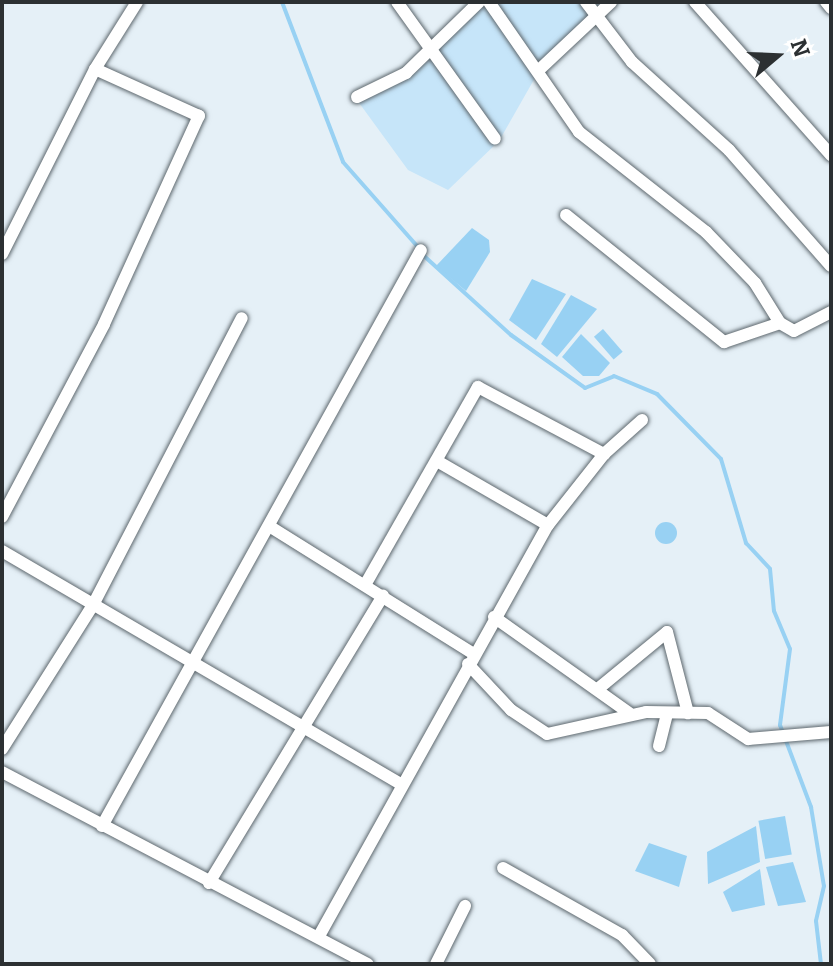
<!DOCTYPE html>
<style>
body{margin:0}
#map{position:relative;width:833px;height:966px;overflow:hidden;background:#e5f0f7;font-family:Bitter,serif}
div>[style]{position:absolute}
[style*='--x']{left:calc(var(--x)*1px);top:calc(var(--y)*1px);width:calc(var(--w)*1px);rotate:calc(var(--a)*1deg)}
.green>*{inset:0;background:#c6e5f9}
.water>*{inset:0;background:#98d1f3;transform-origin:0 0}
.round{border-radius:50%}
.stream>*{height:4px;margin:-2px;padding:0 2px;transform-origin:2px;border-radius:2px;background:#98d1f3}
.roads{filter:drop-shadow(0 0 2px #5e686e) drop-shadow(0 0 2px #5e686e)}
.street>*{height:12px;margin:-6px;padding:0 6px;transform-origin:6px;border-radius:6px;background:#fff}
span{translate:-50% -50%;white-space:nowrap;text-align:center;line-height:1.15;-webkit-text-stroke:8px #fff;paint-order:stroke}
.frame{position:absolute;inset:0;border:4px solid #2c3032;pointer-events:none}
.north{position:absolute;left:737px;top:16px;width:80px;height:80px;-webkit-text-stroke:6px #fff;paint-order:stroke;rotate:71deg;font-size:22px;font-weight:700;line-height:32px;text-align:center;color:#2c3032}
.north::after{content:'';display:block;margin:auto;width:28px;height:36px;background:#2c3032;clip-path:polygon(50% 0,100% 100%,50% 72%,0 100%)}
</style>
<div id="map">
<div class="green">
<i style="clip-path:polygon(482px 2px,611px 2px,540px 69px,499px 141px,448px 190px,408px 170px,357px 100px,385px 86px)"></i>
</div>
<div class="water">
<i style="clip-path:polygon(472px 228px,489px 240px,490px 252px,466px 291px,436px 266px)"></i>
<i style="clip-path:polygon(532px 279px,566px 294px,536px 340px,509px 320px)"></i>
<i style="clip-path:polygon(571px 295px,597px 309px,557px 357px,541px 344px)"></i>
<i style="left:603px;top:329px;width:30px;height:12px;rotate:49deg"></i>
<i style="clip-path:polygon(581px 334px,610px 363px,599px 376px,583px 376px,562px 357px)"></i>
<i class="round" style="left:655px;top:522px;width:22px;height:22px"></i>
<i style="left:785px;top:816px;width:39px;height:27px;rotate:80deg"></i>
<i style="clip-path:polygon(756px 826px,760px 862px,708px 884px,707px 852px)"></i>
<i style="clip-path:polygon(649px 843px,687px 856px,679px 887px,635px 871px)"></i>
<i style="clip-path:polygon(793px 862px,806px 902px,778px 906px,766px 867px)"></i>
<i style="clip-path:polygon(760px 869px,765px 905px,732px 912px,723px 892px)"></i>
</div>
<div class="stream">
<i style="--x:282;--y:2;--w:171;--a:69.1"></i>
<i style="--x:343;--y:162;--w:113;--a:48.6"></i>
<i style="--x:423;--y:255;--w:119;--a:42.3"></i>
<i style="--x:511;--y:335;--w:91;--a:35.6"></i>
<i style="--x:585;--y:388;--w:31;--a:-22"></i>
<i style="--x:614;--y:376;--w:47;--a:22.7"></i>
<i style="--x:657;--y:394;--w:91;--a:45.4"></i>
<i style="--x:721;--y:459;--w:88;--a:73.4"></i>
<i style="--x:746;--y:543;--w:35;--a:47"></i>
<i style="--x:770;--y:569;--w:42;--a:84.6"></i>
<i style="--x:774;--y:611;--w:41;--a:67.2"></i>
<i style="--x:790;--y:649;--w:77;--a:97.5"></i>
<i style="--x:780;--y:725;--w:88;--a:69.3"></i>
<i style="--x:811;--y:807;--w:80;--a:80.7"></i>
<i style="--x:824;--y:886;--w:36;--a:103"></i>
<i style="--x:816;--y:921;--w:43;--a:83.4"></i>
</div>
<div class="roads">
<div class="street">
<i style="--x:397;--y:2;--w:168;--a:54.4"></i>
<i style="--x:489;--y:2;--w:158;--a:55.3"></i>
<i style="--x:579;--y:132;--w:162;--a:38.2"></i>
<i style="--x:706;--y:232;--w:71;--a:46.1"></i>
<i style="--x:755;--y:283;--w:47;--a:58"></i>
<i style="--x:780;--y:323;--w:16;--a:30"></i>
<i style="--x:794;--y:331;--w:42;--a:-27.2"></i>
<i style="--x:586;--y:2;--w:76;--a:52.5"></i>
<i style="--x:632;--y:62;--w:131;--a:42.2"></i>
<i style="--x:729;--y:150;--w:154;--a:48.7"></i>
<i style="--x:695;--y:2;--w:205;--a:48.4"></i>
<i style="--x:826;--y:2;--w:8;--a:50"></i>
<i style="--x:540;--y:69;--w:98;--a:-43.3"></i>
<i style="--x:357;--y:97;--w:55;--a:-26.1"></i>
<i style="--x:406;--y:73;--w:102;--a:-44.2"></i>
<i style="--x:566;--y:215;--w:203;--a:38.8"></i>
<i style="--x:724;--y:342;--w:59;--a:-18.7"></i>
<i style="--x:2;--y:254;--w:207;--a:-63.3"></i>
<i style="--x:95;--y:69;--w:79;--a:-57.9"></i>
<i style="--x:437;--y:461;--w:128;--a:30"></i>
<i style="--x:2;--y:517;--w:218;--a:-62.1"></i>
<i style="--x:104;--y:324;--w:229;--a:-65.5"></i>
<i style="--x:199;--y:116;--w:114;--a:-155.7"></i>
<i style="--x:269;--y:526;--w:242;--a:32"></i>
<i style="--x:2;--y:551;--w:463;--a:30.3"></i>
<i style="--x:365;--y:585;--w:228;--a:-60.3"></i>
<i style="--x:478;--y:387;--w:143;--a:28"></i>
<i style="--x:494;--y:617;--w:166;--a:35.4"></i>
<i style="--x:468;--y:664;--w:63;--a:46.9"></i>
<i style="--x:511;--y:710;--w:43;--a:33.7"></i>
<i style="--x:547;--y:734;--w:101;--a:-12.5"></i>
<i style="--x:646;--y:712;--w:62;--a:0.9"></i>
<i style="--x:708;--y:713;--w:48;--a:33"></i>
<i style="--x:748;--y:739;--w:83;--a:-4.8"></i>
<i style="--x:599;--y:688;--w:88;--a:-39.5"></i>
<i style="--x:667;--y:632;--w:84;--a:75.5"></i>
<i style="--x:659;--y:746;--w:34;--a:-76"></i>
<i style="--x:2;--y:749;--w:170;--a:-57.7"></i>
<i style="--x:93;--y:605;--w:323;--a:-62.6"></i>
<i style="--x:2;--y:772;--w:413;--a:27.7"></i>
<i style="--x:102;--y:826;--w:658;--a:-61.02"></i>
<i style="--x:503;--y:868;--w:137;--a:29.4"></i>
<i style="--x:622;--y:935;--w:40;--a:46"></i>
<i style="--x:209;--y:883;--w:336;--a:-58.8"></i>
<i style="--x:319;--y:936;--w:470;--a:-60.9"></i>
<i style="--x:548;--y:525;--w:90;--a:-51.7"></i>
<i style="--x:604;--y:454;--w:51;--a:-41.8"></i>
<i style="--x:436;--y:964;--w:65;--a:-63.4"></i>
</div>
</div>
<div class="frame"></div>
<div class="north">N</div>
</div>
